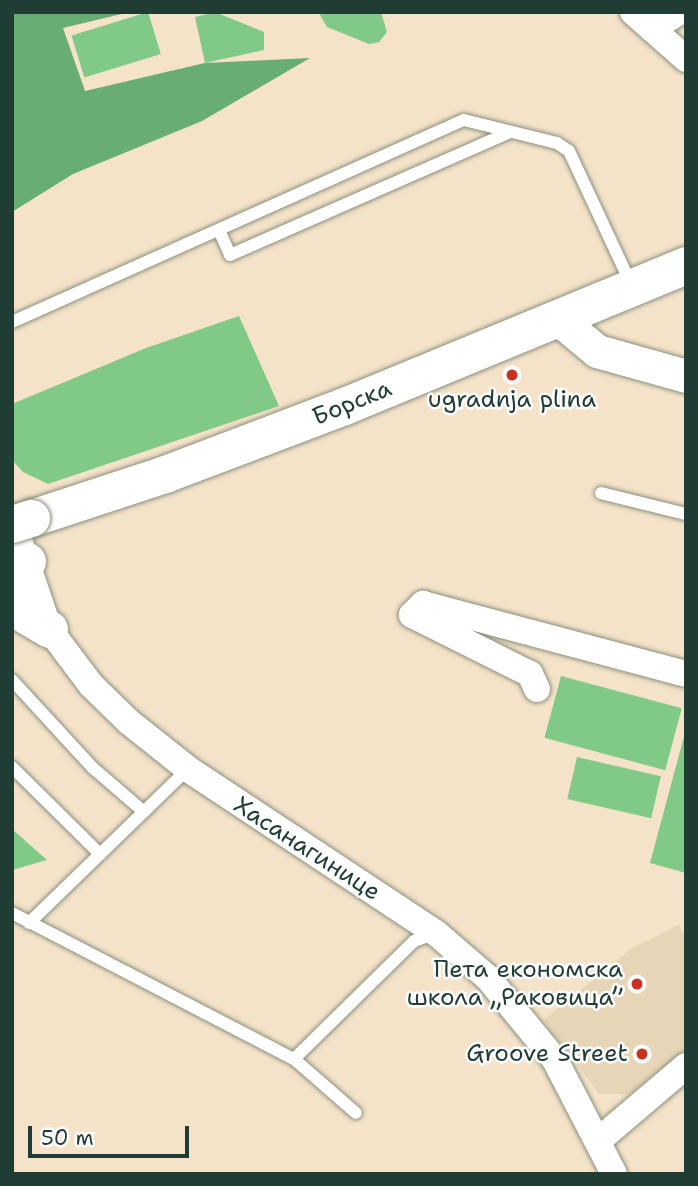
<!DOCTYPE html>
<meta charset="utf-8">
<style>
body{margin:0}
#map{position:relative;width:698px;height:1186px;overflow:hidden;background:#f4e3c9;font-family:"Shantell Sans",sans-serif}
div>[style]{position:absolute}
[style*='--x']{left:calc(var(--x)*1px);top:calc(var(--y)*1px);width:calc(var(--w)*1px);rotate:calc(var(--a)*1deg)}
.built>*{inset:0;background:#e7d5b7}
.green>*{inset:0;background:#80c986;transform-origin:0 0}
.forest>*{inset:0;background:#68ad73}
.roads{filter:drop-shadow(0 0 2px #8a907e) drop-shadow(0 0 2px #8a907e)}
.service>*{height:12px;margin:-6px;padding:0 6px;transform-origin:6px;border-radius:6px;background:#fff}
.minor>*{height:26px;margin:-13px;padding:0 13px;transform-origin:13px;border-radius:13px;background:#fff}
.tertiary>*{height:33px;margin:-16.5px;padding:0 16.5px;transform-origin:16.5px;border-radius:16.5px;background:#fff}
.secondary>*{height:37px;margin:-18.5px;padding:0 18.5px;transform-origin:18.5px;border-radius:18.5px;background:#fff}
.bridges{filter:drop-shadow(0 0 2px #8a907e) drop-shadow(0 0 2px #8a907e)}
.secondary-bridge>*{height:37px;margin:-18.5px;padding:0 18.5px;transform-origin:18.5px;border-radius:18.5px;background:#fff}
.dots>*{width:19px;height:19px;translate:-50% -50%;box-sizing:border-box;border:4px solid #fff;border-radius:50%}
span{translate:-50% -50%;white-space:nowrap;text-align:center;line-height:1.15;-webkit-text-stroke:5px #fff;paint-order:stroke}
.poi-label{font-size:24px;color:#1f3d34}
.right{translate:-100% -50%;text-align:right}
.street-label{font-size:24px;color:#1f3d34}
.frame{position:absolute;inset:0;border:14px solid #1f3d34;pointer-events:none}
.scale{position:absolute;left:28px;top:1126px;width:161px;height:32px;box-sizing:border-box;border:4px solid #1f3d34;border-top:0;padding-left:9px;font-size:21px;line-height:24px;white-space:nowrap;color:#1f3d34;-webkit-text-stroke:5px #fff;paint-order:stroke}
</style>
<div id="map">
<div class="built">
<i style="clip-path:polygon(678px 925px,686px 935px,686px 1050px,629px 1094px,599px 1094px,544px 1020px,631px 949px)"></i>
</div>
<div class="green">
<i style="left:148px;top:12px;width:44px;height:80px;rotate:73deg"></i>
<i style="clip-path:polygon(215px 12px,264px 32px,264px 50px,205px 63px,195px 17px)"></i>
<i style="clip-path:polygon(381px 12px,387px 32px,379px 42px,369px 44px,327px 27px,319px 13px)"></i>
<i style="clip-path:polygon(239px 316px,279px 406px,48px 484px,23px 472px,12px 460px,12px 404px,146px 348px)"></i>
<i style="left:561px;top:676px;width:125px;height:64px;rotate:15deg"></i>
<i style="clip-path:polygon(686px 729px,686px 873px,650px 863px)"></i>
<i style="left:577px;top:757px;width:86px;height:43px;rotate:13deg"></i>
<i style="clip-path:polygon(12px 829px,47px 860px,12px 870px)"></i>
</div>
<div class="forest">
<i style="clip-path:polygon(12px 12px,130px 12px,63px 28px,85px 91px,205px 63px,310px 58px,202px 121px,73px 174px,12px 212px)"></i>
</div>
<div class="roads">
<div class="service">
<i style="--x:219;--y:230;--w:27;--a:66"></i>
<i style="--x:230;--y:255;--w:306;--a:-23.7"></i>
<i style="--x:12;--y:322;--w:495;--a:-24.1"></i>
<i style="--x:464;--y:120;--w:96;--a:13.9"></i>
<i style="--x:557;--y:143;--w:14;--a:34"></i>
<i style="--x:569;--y:151;--w:147;--a:65"></i>
<i style="--x:601;--y:493;--w:88;--a:13.9"></i>
<i style="--x:12;--y:680;--w:120;--a:47.4"></i>
<i style="--x:93;--y:768;--w:67;--a:40.8"></i>
<i style="--x:12;--y:767;--w:124;--a:44.7"></i>
<i style="--x:12;--y:913;--w:318;--a:27.4"></i>
<i style="--x:294;--y:1059;--w:168;--a:-44.5"></i>
<i style="--x:414;--y:941;--w:23;--a:-20"></i>
<i style="--x:29;--y:923;--w:221;--a:-44.1"></i>
<i style="--x:294;--y:1059;--w:82;--a:41.1"></i>
</div>
<div class="minor">
<i style="--x:633;--y:12;--w:71;--a:41.6"></i>
<i style="--x:652;--y:29;--w:32;--a:-32"></i>
<i style="--x:12;--y:519;--w:116;--a:71.4"></i>
<i style="--x:49;--y:629;--w:70;--a:53.1"></i>
<i style="--x:91;--y:685;--w:53;--a:44.2"></i>
<i style="--x:129;--y:722;--w:75;--a:38.5"></i>
<i style="--x:188;--y:769;--w:297;--a:33.5"></i>
<i style="--x:436;--y:933;--w:69;--a:40.9"></i>
<i style="--x:488;--y:978;--w:106;--a:50.7"></i>
<i style="--x:555;--y:1060;--w:128;--a:62.6"></i>
<i style="--x:537;--y:689;--w:17;--a:-115"></i>
<i style="--x:530;--y:674;--w:132;--a:-153.4"></i>
<i style="--x:412;--y:615;--w:16;--a:-45"></i>
<i style="--x:423;--y:604;--w:272;--a:14.9"></i>
<i style="--x:599;--y:1140;--w:114;--a:-40.4"></i>
</div>
<div class="tertiary">
<i style="--x:557;--y:318;--w:52;--a:39.5"></i>
<i style="--x:597;--y:351;--w:92;--a:15.7"></i>
</div>
<div class="secondary">
<i style="--x:31;--y:518;--w:141;--a:-18.2"></i>
<i style="--x:165;--y:474;--w:191;--a:-20.8"></i>
<i style="--x:344;--y:406;--w:370;--a:-22.4"></i>
<i style="--x:12;--y:587;--w:30;--a:-60"></i>
<i style="--x:12;--y:607;--w:43;--a:30.7"></i>
</div>
</div>
<div class="bridges">
<div class="secondary-bridge">
<i style="--x:12;--y:524;--w:20;--a:-18"></i>
</div>
</div>
<div class="dots">
<i style="left:512px;top:375px;background:#c8321e"></i>
<i style="left:637px;top:984px;background:#c8321e"></i>
<i style="left:642px;top:1054px;background:#c8321e"></i>
</div>
<div class="poi-label">
<span style="left:512px;top:400px">ugradnja plina</span>
<span class="right" style="left:623px;top:984px">Пета економска<br>школа „Раковица”</span>
<span class="right" style="left:628px;top:1054px">Groove Street</span>
</div>
<div class="street-label">
<span style="left:352px;top:403px;rotate:-22deg">Борска</span>
<span style="left:307px;top:849px;rotate:33deg">Хасанагинице</span>
</div>
<div class="frame"></div>
<div class="scale">50 m</div>
</div>
